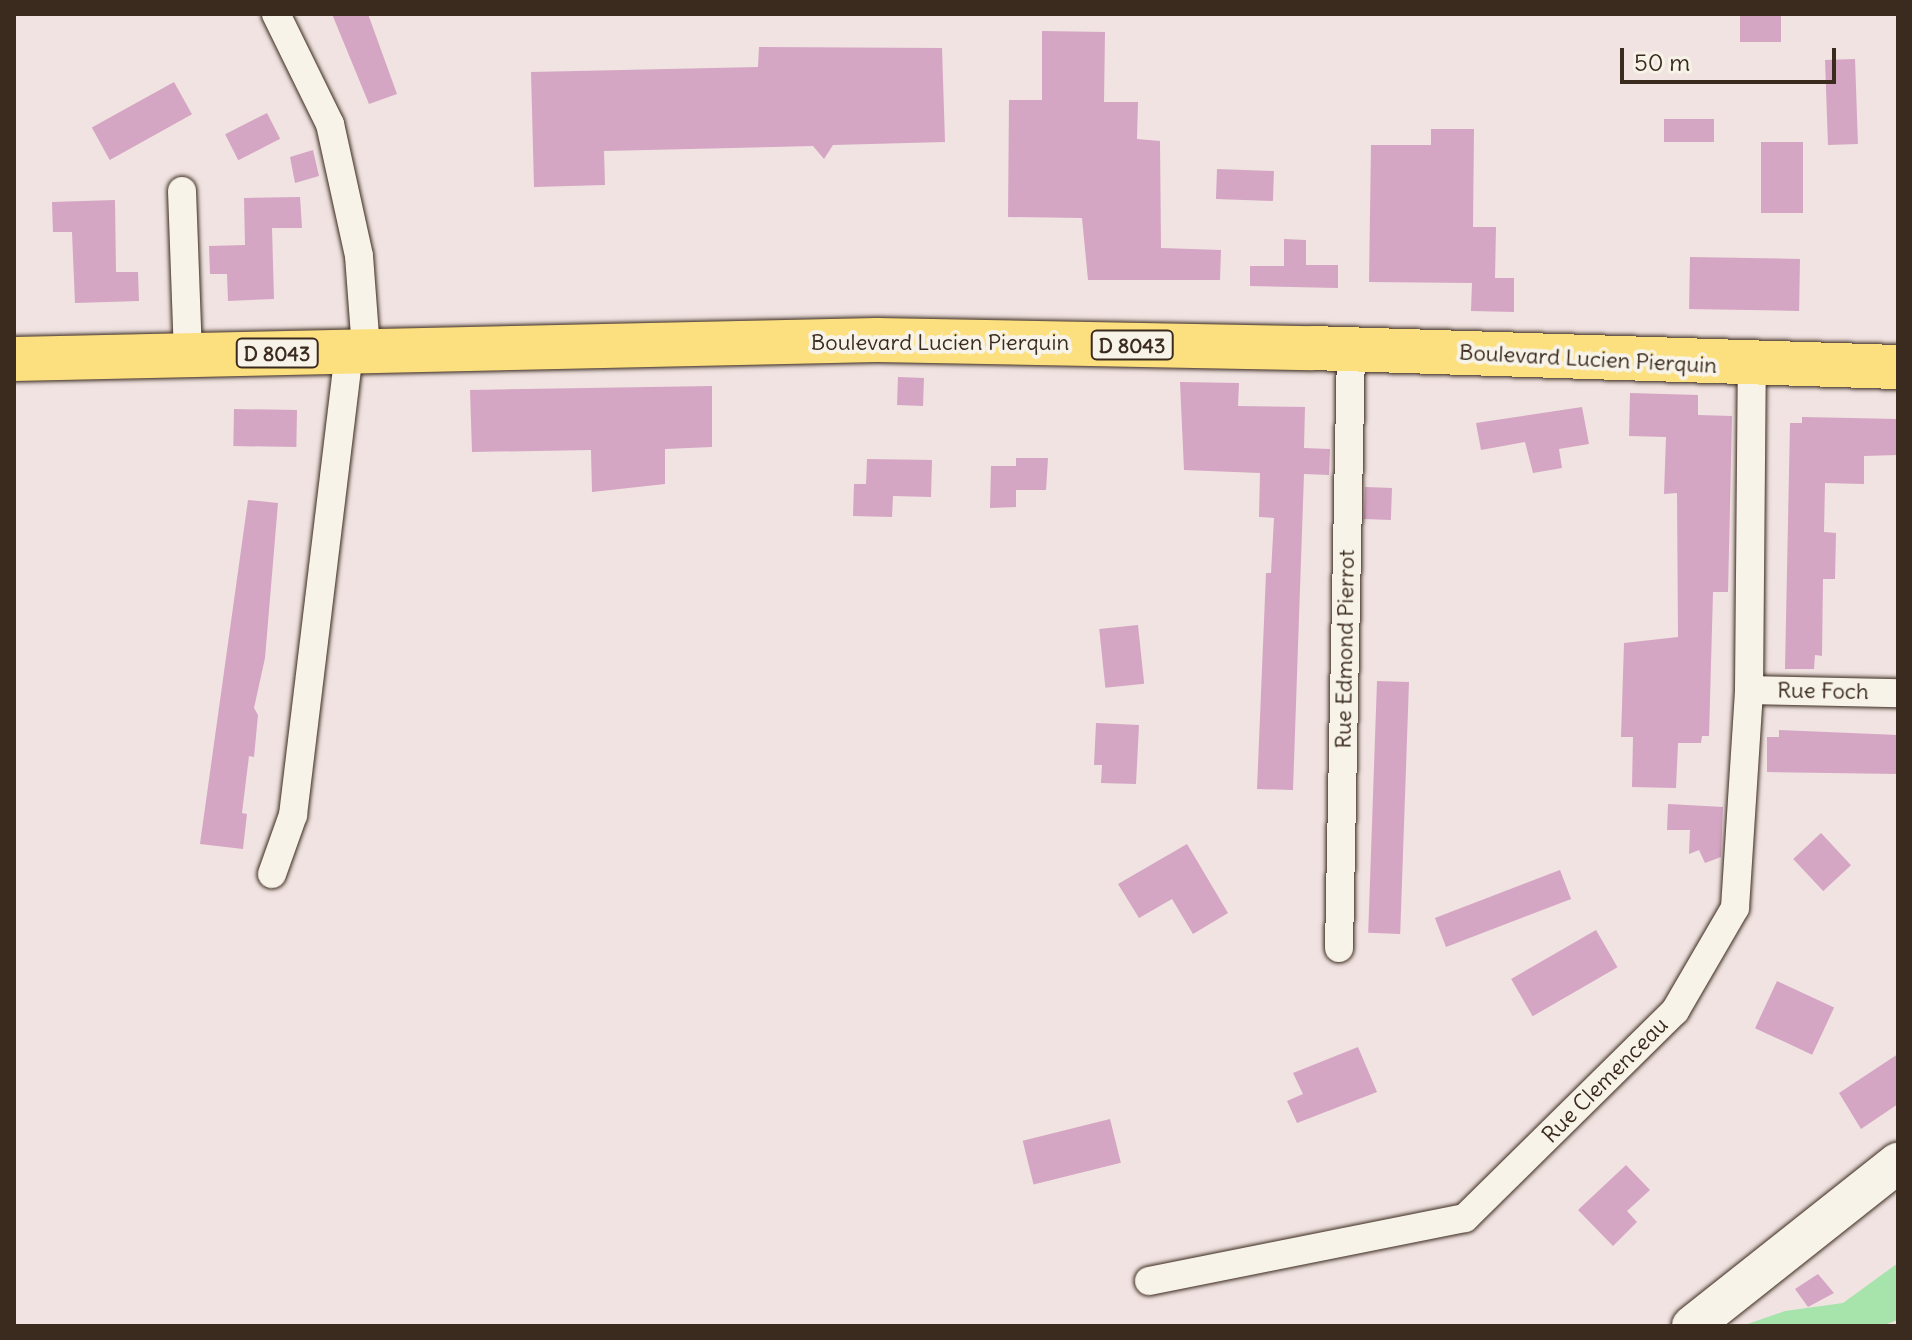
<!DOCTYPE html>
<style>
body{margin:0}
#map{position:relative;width:1912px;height:1340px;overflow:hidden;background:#f0e3e1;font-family:Delius,sans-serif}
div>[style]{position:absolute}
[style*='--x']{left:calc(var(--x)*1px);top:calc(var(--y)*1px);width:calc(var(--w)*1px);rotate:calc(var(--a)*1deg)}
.green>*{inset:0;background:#a6e4ab}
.building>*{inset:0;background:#d5a5c4;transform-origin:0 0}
.roads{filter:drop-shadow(0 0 2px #3b2a1e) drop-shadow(0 0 2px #3b2a1e)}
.street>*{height:28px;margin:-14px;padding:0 14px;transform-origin:14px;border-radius:14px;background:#f7f3e8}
.secondary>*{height:40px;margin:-20px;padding:0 20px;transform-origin:20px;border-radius:20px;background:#f7f3e8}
.primary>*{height:44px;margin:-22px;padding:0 22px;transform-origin:22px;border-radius:22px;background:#fce080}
span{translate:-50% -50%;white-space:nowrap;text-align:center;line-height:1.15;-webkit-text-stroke:8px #f7f3e8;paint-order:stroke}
.shield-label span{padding:2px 6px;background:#f7f3e8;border:2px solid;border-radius:6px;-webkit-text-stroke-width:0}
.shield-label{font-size:20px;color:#3b2a1e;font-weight:700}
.street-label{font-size:22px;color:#3b2a1e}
.frame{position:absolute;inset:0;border:16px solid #3b2a1e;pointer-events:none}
.scale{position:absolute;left:1620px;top:48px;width:216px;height:36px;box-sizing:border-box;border:4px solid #3b2a1e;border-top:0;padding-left:10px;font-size:24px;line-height:28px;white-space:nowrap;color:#3b2a1e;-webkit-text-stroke:6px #f7f3e8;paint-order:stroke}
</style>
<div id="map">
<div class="green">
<i style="clip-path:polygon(1898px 1263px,1898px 1320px,1881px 1326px,1742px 1326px,1785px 1311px,1843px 1303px)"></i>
</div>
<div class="building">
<i style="clip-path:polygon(332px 14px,368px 14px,397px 94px,369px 104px)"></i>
<i style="left:1740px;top:14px;width:41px;height:28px"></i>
<i style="clip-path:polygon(1042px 31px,1105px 32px,1104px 102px,1138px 102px,1137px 139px,1160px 141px,1161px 248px,1221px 250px,1220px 280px,1088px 280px,1082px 218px,1008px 217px,1009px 100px,1042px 100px)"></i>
<i style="clip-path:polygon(759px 47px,942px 48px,945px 142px,833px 145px,824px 159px,813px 146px,604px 151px,605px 185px,534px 187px,531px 72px,758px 67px)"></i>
<i style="left:1855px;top:59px;width:85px;height:30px;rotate:88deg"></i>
<i style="left:174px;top:82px;width:37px;height:94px;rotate:61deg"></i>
<i style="left:267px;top:113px;width:29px;height:47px;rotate:63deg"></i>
<i style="left:1664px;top:119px;width:50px;height:23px"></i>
<i style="clip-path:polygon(1431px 129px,1474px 129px,1473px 227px,1496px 227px,1495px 278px,1514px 278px,1514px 312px,1471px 311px,1472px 283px,1369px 282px,1371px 145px,1431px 145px)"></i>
<i style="left:1761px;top:142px;width:42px;height:71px"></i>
<i style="clip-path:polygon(313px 150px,319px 176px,295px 183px,290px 157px)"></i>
<i style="left:1217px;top:169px;width:57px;height:30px;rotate:2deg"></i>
<i style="clip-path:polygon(300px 197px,302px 228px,272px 228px,274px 299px,228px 301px,227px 274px,210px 274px,209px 246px,245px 245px,244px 198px)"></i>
<i style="clip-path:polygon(115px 200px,116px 272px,138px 272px,139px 301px,75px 303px,72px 232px,53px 232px,52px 202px)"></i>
<i style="clip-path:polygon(1284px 239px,1306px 240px,1306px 265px,1338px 265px,1338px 288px,1250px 286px,1250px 266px,1284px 266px)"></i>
<i style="left:1690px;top:257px;width:110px;height:52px;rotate:1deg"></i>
<i style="left:898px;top:377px;width:26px;height:28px;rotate:2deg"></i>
<i style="clip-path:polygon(1180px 382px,1239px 383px,1238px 406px,1305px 407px,1304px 448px,1330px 449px,1329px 475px,1304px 474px,1293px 790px,1257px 789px,1266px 573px,1271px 573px,1274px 518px,1259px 517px,1260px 473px,1184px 470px)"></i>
<i style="clip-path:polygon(712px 386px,712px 447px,665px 449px,665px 484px,592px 492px,591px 450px,472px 452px,470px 390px)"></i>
<i style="clip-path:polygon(1630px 393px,1698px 395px,1698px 415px,1732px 416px,1728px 592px,1713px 592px,1709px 736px,1702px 736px,1701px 743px,1678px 743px,1676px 788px,1632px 787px,1633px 737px,1621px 737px,1624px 643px,1678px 637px,1677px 493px,1664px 494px,1666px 437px,1629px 436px)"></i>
<i style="clip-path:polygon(1582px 407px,1589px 444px,1559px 449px,1562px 468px,1533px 473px,1525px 442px,1481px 450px,1476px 423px)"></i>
<i style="left:234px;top:409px;width:63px;height:37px;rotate:1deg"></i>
<i style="clip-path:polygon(1802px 417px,1898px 419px,1898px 455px,1864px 456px,1864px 484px,1825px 483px,1824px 532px,1836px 533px,1835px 579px,1823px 579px,1822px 656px,1815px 655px,1814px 669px,1785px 669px,1790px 423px,1802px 423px)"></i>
<i style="clip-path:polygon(1016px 458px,1048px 458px,1046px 490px,1016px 490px,1016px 507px,990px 508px,991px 466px,1016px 466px)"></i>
<i style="clip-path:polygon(867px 459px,932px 460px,931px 497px,893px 496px,892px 517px,853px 516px,854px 484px,866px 484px)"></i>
<i style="left:1365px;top:487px;width:27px;height:32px;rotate:2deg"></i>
<i style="clip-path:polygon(248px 500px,278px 503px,265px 658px,254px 708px,258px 715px,254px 757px,249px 756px,242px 813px,247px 814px,243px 849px,200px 844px)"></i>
<i style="left:1138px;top:625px;width:59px;height:39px;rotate:84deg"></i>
<i style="left:1377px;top:681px;width:32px;height:252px;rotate:2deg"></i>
<i style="clip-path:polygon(1096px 723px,1139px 725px,1136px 784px,1101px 783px,1102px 765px,1094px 765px)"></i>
<i style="clip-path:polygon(1779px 730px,1898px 735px,1898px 774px,1767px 772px,1767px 737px,1779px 737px)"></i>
<i style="clip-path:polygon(1668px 804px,1723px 807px,1721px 857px,1705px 863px,1699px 850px,1689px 854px,1690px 830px,1667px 830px)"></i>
<i style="left:1821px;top:833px;width:44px;height:38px;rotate:47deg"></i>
<i style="clip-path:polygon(1187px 844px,1228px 913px,1193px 934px,1172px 899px,1139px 918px,1118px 884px)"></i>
<i style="left:1560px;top:870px;width:31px;height:134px;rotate:69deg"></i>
<i style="left:1596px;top:930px;width:43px;height:98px;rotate:60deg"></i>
<i style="left:1777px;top:981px;width:63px;height:52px;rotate:25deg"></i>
<i style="clip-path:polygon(1358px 1047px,1377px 1092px,1297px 1123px,1287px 1101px,1303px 1094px,1293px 1073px)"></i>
<i style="clip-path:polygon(1898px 1054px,1898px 1104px,1861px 1129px,1839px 1093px)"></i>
<i style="left:1110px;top:1119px;width:45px;height:90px;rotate:76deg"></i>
<i style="clip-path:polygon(1626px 1165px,1650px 1190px,1627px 1211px,1637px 1222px,1613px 1246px,1578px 1210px)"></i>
<i style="clip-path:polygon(1818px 1274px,1834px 1293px,1808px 1307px,1795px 1289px)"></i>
</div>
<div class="roads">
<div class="street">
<i style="--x:276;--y:14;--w:123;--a:63.9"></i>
<i style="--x:330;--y:124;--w:135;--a:77.6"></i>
<i style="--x:359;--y:256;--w:94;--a:85.7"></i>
<i style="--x:182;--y:191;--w:165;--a:87.9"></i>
<i style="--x:1749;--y:690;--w:149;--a:1.2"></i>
<i style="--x:272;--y:874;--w:63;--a:-70.4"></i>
<i style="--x:293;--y:815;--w:468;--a:-83.1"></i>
<i style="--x:1339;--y:948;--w:598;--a:-88.85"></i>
<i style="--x:1149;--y:1281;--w:322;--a:-11.3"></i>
<i style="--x:1465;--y:1218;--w:295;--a:-44.6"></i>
<i style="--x:1675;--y:1011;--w:119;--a:-59.8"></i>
<i style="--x:1735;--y:908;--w:218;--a:-86.3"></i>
<i style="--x:1749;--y:690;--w:324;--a:-89.5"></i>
</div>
<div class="secondary">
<i style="--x:1692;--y:1326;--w:263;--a:-38.4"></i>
</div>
<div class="primary">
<i style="--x:14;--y:359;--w:863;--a:-1.26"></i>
<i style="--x:877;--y:340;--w:435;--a:1.1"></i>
<i style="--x:1312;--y:348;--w:586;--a:1.86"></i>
</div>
</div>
<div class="shield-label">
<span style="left:1132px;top:345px">D 8043</span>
<span style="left:277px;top:353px">D 8043</span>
</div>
<div class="street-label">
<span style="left:940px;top:343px">Boulevard Lucien Pierquin</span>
<span style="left:1588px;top:359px;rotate:3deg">Boulevard Lucien Pierquin</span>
<span style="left:1345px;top:649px;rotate:-89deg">Rue Edmond Pierrot</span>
<span style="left:1823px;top:691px;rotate:1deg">Rue Foch</span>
<span style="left:1605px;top:1080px;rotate:-45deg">Rue Clemenceau</span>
</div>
<div class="frame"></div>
<div class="scale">50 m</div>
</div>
